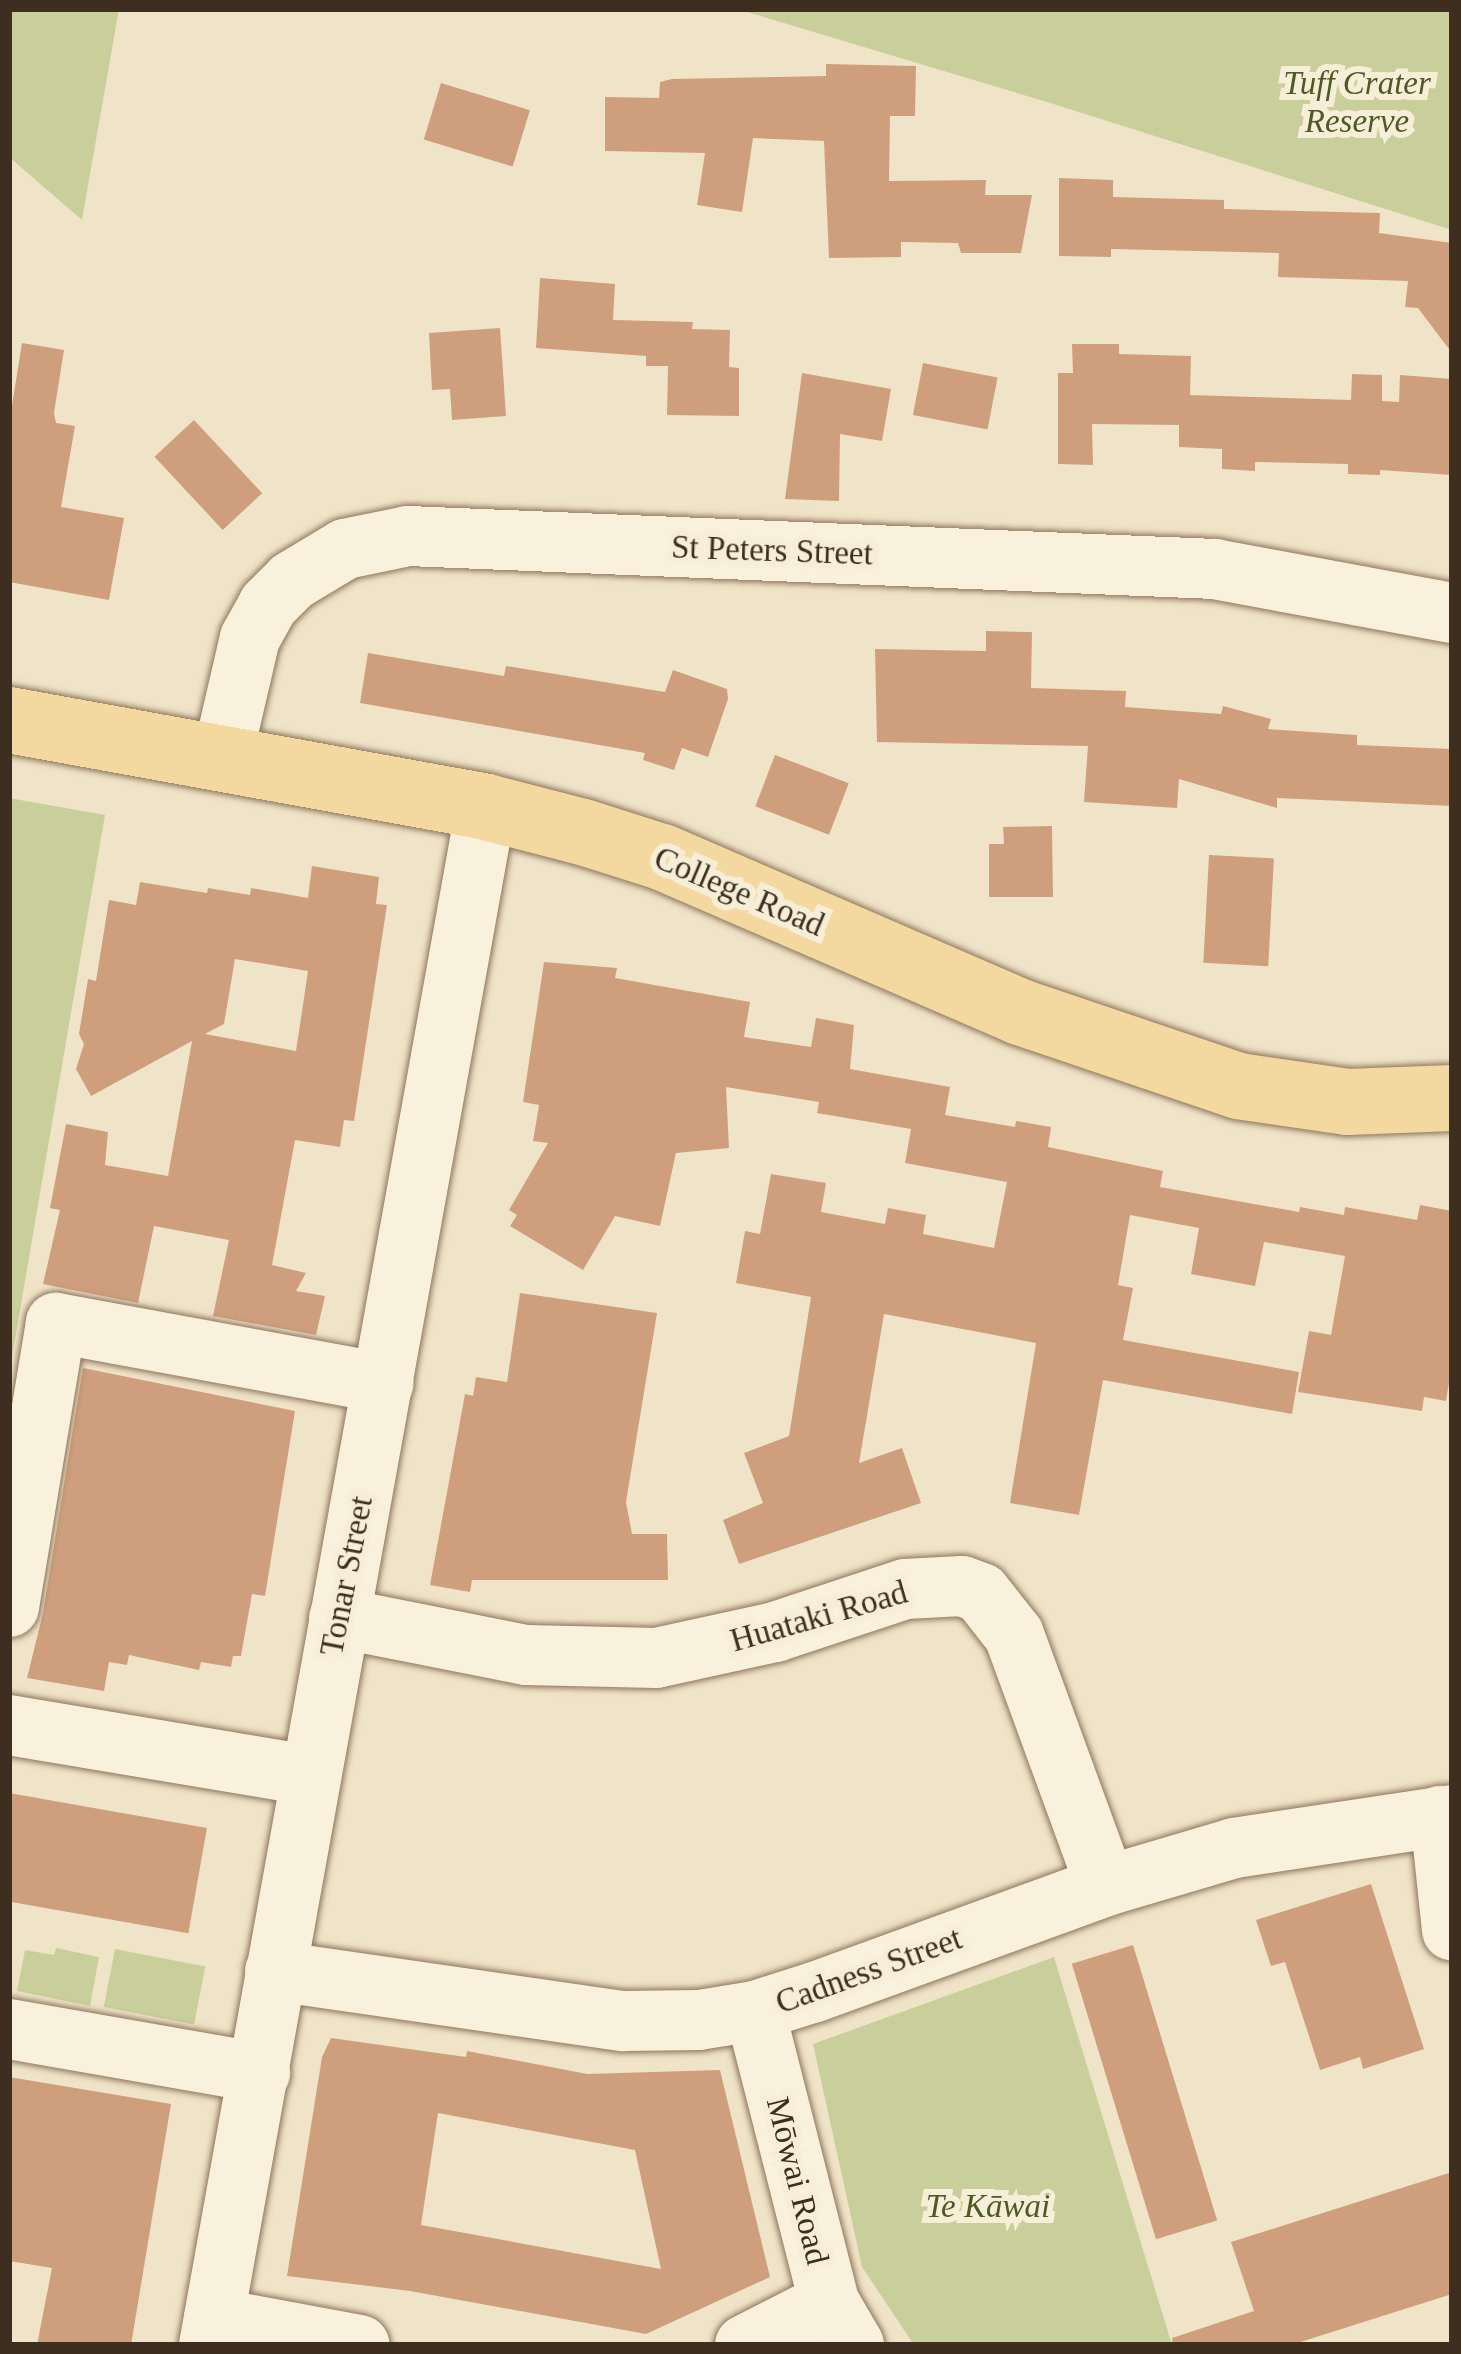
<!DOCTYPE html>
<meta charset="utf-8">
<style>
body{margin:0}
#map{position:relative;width:1461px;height:2354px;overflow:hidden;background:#f0e4c8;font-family:Georgia,serif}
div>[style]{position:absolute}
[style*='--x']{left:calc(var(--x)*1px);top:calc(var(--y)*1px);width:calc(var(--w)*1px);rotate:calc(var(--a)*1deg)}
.green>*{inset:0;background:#c9cf9b;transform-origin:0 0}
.building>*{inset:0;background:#cf9f7d;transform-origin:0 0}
.roads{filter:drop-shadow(0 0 3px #8d765c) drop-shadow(0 0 3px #8d765c)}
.minor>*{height:60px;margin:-30px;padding:0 30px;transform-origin:30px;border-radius:30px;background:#faf1dc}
.major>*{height:66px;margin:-33px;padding:0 33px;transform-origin:33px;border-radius:33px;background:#f3d9a0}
span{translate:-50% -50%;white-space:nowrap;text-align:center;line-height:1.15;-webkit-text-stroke:12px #f7eed8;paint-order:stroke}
.park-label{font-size:33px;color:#4d5a26;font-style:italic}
.street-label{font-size:33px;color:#3d2e20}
.frame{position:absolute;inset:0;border:12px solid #3d2e20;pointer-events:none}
</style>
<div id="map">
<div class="green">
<i style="clip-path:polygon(9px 9px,119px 9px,82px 220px,9px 157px)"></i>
<i style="clip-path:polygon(737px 9px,1452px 9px,1452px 230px,1047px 102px)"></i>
<i style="clip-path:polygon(9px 798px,105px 815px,9px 1374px)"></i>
<i style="clip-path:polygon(56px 1948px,99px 1957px,90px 2006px,17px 1991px,25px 1950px,54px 1955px)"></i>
<i style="left:115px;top:1949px;width:92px;height:59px;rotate:11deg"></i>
<i style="clip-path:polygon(1054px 1957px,1172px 2345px,914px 2345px,862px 2267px,813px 2044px)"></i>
</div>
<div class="building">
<i style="clip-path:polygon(826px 64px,916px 66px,915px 116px,890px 116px,889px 181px,986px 180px,985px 195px,1032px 195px,1021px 253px,961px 253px,958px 243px,901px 242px,901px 257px,829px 258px,824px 141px,753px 138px,742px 212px,697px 205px,705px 153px,605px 151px,605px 97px,659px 98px,660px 82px,672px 79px,826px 76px)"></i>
<i style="left:441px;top:83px;width:93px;height:59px;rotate:17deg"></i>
<i style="clip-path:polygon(1059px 178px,1113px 180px,1113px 197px,1224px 200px,1224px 209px,1380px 213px,1379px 233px,1452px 243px,1452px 353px,1418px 308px,1405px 307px,1408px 281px,1278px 277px,1279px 253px,1111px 249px,1111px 257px,1059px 256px)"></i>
<i style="clip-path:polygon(540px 278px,615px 284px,613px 320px,693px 322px,692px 329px,730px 330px,729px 367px,739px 368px,739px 416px,667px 415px,668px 366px,646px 366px,646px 356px,536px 348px)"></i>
<i style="clip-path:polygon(500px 328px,506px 416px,452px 420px,450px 389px,432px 390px,429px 333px)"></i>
<i style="clip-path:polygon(22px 343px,64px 350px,54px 413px,56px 423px,75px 426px,61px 507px,124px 518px,109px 600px,9px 582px,9px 424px)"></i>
<i style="clip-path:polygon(1072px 344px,1119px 344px,1119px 354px,1191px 356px,1190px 395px,1351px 400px,1352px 374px,1382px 375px,1382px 401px,1399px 402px,1400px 375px,1452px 379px,1452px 475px,1380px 470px,1380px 475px,1348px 474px,1348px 464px,1255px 462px,1255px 471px,1222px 469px,1222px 449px,1179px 447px,1179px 425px,1092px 424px,1093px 465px,1058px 464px,1058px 373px,1073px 373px)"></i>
<i style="left:923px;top:363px;width:76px;height:53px;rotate:11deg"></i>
<i style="clip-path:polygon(802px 373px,891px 389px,882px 441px,840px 434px,839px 501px,785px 499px)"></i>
<i style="left:194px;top:420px;width:100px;height:54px;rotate:47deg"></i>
<i style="clip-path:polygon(986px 631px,1032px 632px,1031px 688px,1126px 691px,1125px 707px,1221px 714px,1223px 706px,1271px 719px,1268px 729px,1357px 735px,1357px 745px,1452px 749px,1452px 806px,1277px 798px,1277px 808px,1179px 779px,1177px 808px,1084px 802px,1088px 746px,877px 742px,875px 649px,986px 651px)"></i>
<i style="clip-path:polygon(368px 653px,504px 676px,506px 666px,665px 692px,673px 670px,727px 689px,728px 699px,708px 757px,682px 748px,674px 770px,643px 760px,645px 753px,360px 703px)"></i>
<i style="left:775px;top:755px;width:79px;height:55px;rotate:21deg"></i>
<i style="clip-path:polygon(1052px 826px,1053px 897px,989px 897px,989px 844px,1004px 844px,1003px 827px)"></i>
<i style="left:1209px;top:855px;width:65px;height:108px;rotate:3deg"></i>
<i style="clip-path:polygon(evenodd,312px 866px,379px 877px,376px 904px,387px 905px,354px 1121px,344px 1120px,340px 1147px,295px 1140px,272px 1265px,306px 1273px,296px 1291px,325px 1296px,316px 1335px,213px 1316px,229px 1240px,154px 1226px,138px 1303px,43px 1284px,60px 1210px,50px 1208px,66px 1124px,108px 1132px,105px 1165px,168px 1176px,192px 1041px,91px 1096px,76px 1069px,84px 1044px,79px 1034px,88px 979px,96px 981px,109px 900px,136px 905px,140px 882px,207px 893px,208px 888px,250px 895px,251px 888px,308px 898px,312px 866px,235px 959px,308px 971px,296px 1051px,205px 1034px,224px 1024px,235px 959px)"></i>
<i style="clip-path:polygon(544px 962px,617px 968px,615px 978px,750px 1002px,744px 1037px,811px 1047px,816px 1018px,854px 1025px,850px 1069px,950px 1087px,945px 1115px,1015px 1127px,1016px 1121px,1051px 1127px,1048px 1147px,1163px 1171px,1160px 1187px,1299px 1212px,1300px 1207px,1344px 1215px,1345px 1207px,1417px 1220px,1420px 1205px,1452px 1211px,1452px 1365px,1446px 1401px,1424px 1397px,1422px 1411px,1298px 1392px,1309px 1331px,1331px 1335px,1345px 1256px,1264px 1242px,1255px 1286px,1191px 1274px,1199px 1228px,1130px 1215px,1118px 1285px,1133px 1288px,1123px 1340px,1299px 1372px,1292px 1414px,1103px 1380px,1079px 1515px,1010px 1503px,1036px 1343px,884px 1314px,859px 1463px,902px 1448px,921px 1503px,739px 1564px,723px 1520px,763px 1503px,744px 1453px,789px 1436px,811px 1297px,736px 1283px,745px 1231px,760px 1234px,771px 1174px,826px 1183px,821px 1212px,885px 1224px,888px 1208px,926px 1215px,923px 1234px,994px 1248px,1007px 1182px,905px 1163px,911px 1129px,817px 1113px,819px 1102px,726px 1087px,729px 1148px,676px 1153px,660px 1226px,615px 1216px,583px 1270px,510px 1226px,517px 1215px,509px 1210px,548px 1143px,533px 1141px,539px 1105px,523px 1102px)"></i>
<i style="clip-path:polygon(520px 1293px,657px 1313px,626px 1502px,632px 1534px,667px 1534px,668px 1580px,472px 1580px,470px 1592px,430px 1585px,465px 1394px,473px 1396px,476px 1377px,507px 1382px)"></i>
<i style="clip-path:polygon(83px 1368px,295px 1411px,265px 1596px,252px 1594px,241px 1656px,233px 1656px,231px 1667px,201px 1662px,199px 1670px,129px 1655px,127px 1665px,109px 1662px,104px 1691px,27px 1678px,43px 1613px)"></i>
<i style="left:9px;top:1793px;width:201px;height:107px;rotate:10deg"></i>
<i style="clip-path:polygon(1371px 1884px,1424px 2049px,1363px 2069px,1360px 2057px,1320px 2070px,1285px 1962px,1271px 1966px,1256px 1920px)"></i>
<i style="left:1133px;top:1945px;width:288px;height:64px;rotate:73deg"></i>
<i style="clip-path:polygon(evenodd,331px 2038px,466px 2057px,467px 2051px,587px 2074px,720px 2070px,770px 2277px,646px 2334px,410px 2291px,287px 2276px,322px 2057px,331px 2038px,438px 2113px,635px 2150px,661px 2269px,421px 2225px,438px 2113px)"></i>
<i style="clip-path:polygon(9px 2077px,171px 2104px,131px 2345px,37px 2345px,52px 2268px,9px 2261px)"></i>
<i style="clip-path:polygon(1452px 2172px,1452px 2294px,1291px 2345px,1173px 2345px,1172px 2338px,1254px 2311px,1231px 2242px)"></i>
</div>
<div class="roads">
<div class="minor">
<i style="--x:222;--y:758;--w:123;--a:-76.9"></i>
<i style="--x:250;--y:638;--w:38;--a:-61"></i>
<i style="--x:268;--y:605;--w:34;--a:-45"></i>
<i style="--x:292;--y:581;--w:62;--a:-31.1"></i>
<i style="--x:345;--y:549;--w:64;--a:-11.7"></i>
<i style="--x:408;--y:536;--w:807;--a:2.34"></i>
<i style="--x:1214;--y:569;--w:242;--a:10.5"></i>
<i style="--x:9;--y:1607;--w:288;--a:-80.6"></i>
<i style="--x:56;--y:1323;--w:333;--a:10.4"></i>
<i style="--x:339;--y:1618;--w:191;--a:11.2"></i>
<i style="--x:526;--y:1655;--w:130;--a:1.3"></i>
<i style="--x:656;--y:1658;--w:122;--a:-12.3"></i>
<i style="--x:775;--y:1632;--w:137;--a:-18.3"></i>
<i style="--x:905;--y:1589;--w:57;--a:-3"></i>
<i style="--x:962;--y:1586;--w:20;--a:20"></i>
<i style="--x:981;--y:1593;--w:53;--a:51.8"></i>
<i style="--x:1014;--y:1635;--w:267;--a:69.9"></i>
<i style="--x:9;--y:1725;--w:304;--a:9.5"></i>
<i style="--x:1440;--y:1816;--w:115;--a:84"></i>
<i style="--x:275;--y:1971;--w:352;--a:8.2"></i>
<i style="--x:623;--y:2021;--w:76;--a:-0.8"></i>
<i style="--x:699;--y:2020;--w:57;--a:-9.1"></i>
<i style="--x:755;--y:2011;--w:63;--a:-17.6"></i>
<i style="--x:815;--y:1992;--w:310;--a:-20"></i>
<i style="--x:1106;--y:1886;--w:134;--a:-16.5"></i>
<i style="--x:1234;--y:1848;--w:220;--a:-8.6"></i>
<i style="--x:755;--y:2011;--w:300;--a:75.7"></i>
<i style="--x:829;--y:2302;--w:50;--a:59.8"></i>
<i style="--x:9;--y:2029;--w:255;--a:9.9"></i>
<i style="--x:214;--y:2318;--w:148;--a:10.5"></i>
<i style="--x:209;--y:2345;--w:1563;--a:-79.79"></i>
<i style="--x:745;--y:2345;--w:94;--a:-27.1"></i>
</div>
<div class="major">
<i style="--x:9;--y:720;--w:485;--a:10.3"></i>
<i style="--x:486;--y:807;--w:100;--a:14.5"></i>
<i style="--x:583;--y:832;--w:83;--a:17.6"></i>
<i style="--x:662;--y:857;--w:390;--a:23.4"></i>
<i style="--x:1020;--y:1012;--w:230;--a:18.7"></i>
<i style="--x:1238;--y:1086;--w:111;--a:8.3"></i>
<i style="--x:1348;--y:1102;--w:104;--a:-2.2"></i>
</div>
</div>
<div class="park-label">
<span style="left:1357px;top:103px">Tuff Crater<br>Reserve</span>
<span style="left:988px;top:2207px">Te Kāwai</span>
</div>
<div class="street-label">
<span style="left:772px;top:551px;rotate:2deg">St Peters Street</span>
<span style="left:739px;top:892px;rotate:23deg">College Road</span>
<span style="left:347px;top:1576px;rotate:-79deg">Tonar Street</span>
<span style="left:819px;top:1617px;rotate:-16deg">Huataki Road</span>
<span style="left:869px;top:1971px;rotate:-20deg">Cadness Street</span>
<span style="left:797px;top:2181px;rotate:76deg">Mōwai Road</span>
</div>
<div class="frame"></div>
</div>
